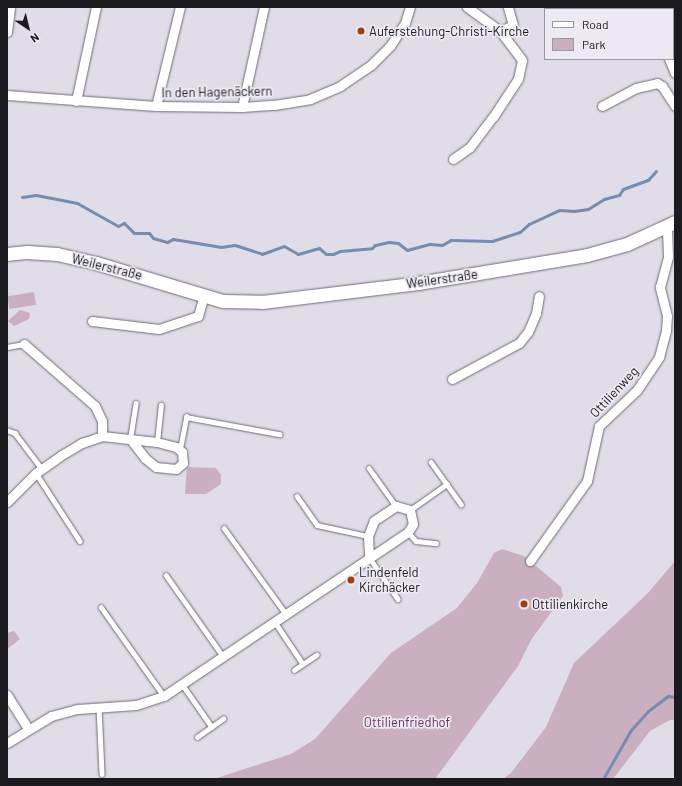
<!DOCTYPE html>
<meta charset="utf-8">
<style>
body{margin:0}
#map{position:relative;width:682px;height:786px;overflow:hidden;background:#e0dce8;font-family:Barlow,sans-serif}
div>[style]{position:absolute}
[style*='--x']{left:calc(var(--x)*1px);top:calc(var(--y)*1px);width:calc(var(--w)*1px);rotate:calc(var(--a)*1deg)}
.green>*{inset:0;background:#c9afbf;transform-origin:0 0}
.stream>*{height:3px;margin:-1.5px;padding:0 1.5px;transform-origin:1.5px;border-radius:1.5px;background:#748db1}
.roads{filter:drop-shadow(0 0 1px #6f6c76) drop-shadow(0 0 1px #6f6c76)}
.lane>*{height:4.5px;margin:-2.25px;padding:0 2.25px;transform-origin:2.25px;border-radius:2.25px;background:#fff}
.street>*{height:9px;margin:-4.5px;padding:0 4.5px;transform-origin:4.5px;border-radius:4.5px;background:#fff}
.secondary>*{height:13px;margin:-6.5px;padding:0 6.5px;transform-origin:6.5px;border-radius:6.5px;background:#fff}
.dots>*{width:11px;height:11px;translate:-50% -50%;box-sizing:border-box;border:2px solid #edeaf5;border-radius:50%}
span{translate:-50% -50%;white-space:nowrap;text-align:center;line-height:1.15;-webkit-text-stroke:3.5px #edeaf5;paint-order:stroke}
.poi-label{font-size:13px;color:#1b1a1e}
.left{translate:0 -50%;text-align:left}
.street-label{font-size:13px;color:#1b1a1e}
.park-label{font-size:13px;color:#6a3459}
.frame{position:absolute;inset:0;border:8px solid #1b1a1e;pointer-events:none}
.legend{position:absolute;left:544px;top:8px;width:130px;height:52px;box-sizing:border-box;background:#edeaf5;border:1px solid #99979f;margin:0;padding:5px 7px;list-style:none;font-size:12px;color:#1b1a1e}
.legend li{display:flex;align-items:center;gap:8px;height:20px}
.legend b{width:20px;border:1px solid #99979f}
.north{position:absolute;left:8px;top:8px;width:40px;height:40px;-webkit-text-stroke:3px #edeaf5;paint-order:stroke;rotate:145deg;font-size:11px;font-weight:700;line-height:16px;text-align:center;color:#1b1a1e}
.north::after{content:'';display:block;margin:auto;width:14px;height:18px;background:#1b1a1e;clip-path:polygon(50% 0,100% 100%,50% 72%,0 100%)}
</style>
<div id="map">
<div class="green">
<i style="left:34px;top:292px;width:13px;height:27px;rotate:81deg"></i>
<i style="clip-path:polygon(20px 310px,30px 313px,29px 319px,14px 326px,8px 321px)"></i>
<i style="clip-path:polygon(187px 467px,216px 468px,221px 475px,221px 484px,206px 494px,185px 494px)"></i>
<i style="clip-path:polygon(502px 549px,524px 556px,561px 587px,563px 596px,531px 640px,518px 666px,435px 779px,214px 779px,291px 754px,315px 739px,391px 653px,457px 608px,477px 583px,494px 553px)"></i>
<i style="clip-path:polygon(675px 561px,675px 720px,670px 720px,650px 731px,613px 779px,503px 779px,511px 773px,546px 727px,574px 663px,648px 593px)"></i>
<i style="clip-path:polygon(14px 631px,20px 639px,7px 649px,7px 633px)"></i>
</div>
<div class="stream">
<i style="--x:22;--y:197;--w:14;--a:-8"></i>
<i style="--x:36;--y:195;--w:42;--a:11"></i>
<i style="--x:77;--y:203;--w:47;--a:29.3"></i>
<i style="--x:118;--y:226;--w:7;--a:-27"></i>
<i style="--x:124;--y:223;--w:14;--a:45"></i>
<i style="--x:134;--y:233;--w:15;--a:0"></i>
<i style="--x:149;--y:233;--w:6;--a:51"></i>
<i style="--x:153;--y:238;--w:15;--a:16"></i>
<i style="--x:167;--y:242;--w:7;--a:-27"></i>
<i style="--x:173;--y:239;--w:49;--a:9.5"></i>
<i style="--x:221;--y:247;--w:14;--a:-8"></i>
<i style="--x:235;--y:245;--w:28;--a:18"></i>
<i style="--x:262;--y:254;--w:23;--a:-20"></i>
<i style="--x:284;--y:246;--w:16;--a:30"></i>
<i style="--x:298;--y:254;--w:22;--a:-16"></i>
<i style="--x:319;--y:248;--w:9;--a:41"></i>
<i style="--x:326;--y:254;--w:7;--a:0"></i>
<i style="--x:333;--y:254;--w:8;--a:-23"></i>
<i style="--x:340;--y:251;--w:32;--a:-5"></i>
<i style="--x:372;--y:248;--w:4;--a:-45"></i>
<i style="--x:375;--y:245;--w:14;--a:-12"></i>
<i style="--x:389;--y:242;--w:9;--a:6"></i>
<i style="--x:398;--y:243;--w:11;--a:38"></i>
<i style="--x:407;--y:250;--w:24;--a:-15"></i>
<i style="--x:430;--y:244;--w:12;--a:5"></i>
<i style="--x:442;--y:245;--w:10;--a:-29"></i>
<i style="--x:451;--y:240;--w:41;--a:1.4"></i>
<i style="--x:492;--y:241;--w:29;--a:-18"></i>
<i style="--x:520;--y:232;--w:12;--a:-42"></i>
<i style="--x:529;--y:224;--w:33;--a:-25"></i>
<i style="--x:559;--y:210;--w:15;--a:4"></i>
<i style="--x:574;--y:211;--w:14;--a:-8"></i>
<i style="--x:588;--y:209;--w:19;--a:-32"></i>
<i style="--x:604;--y:199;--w:16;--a:-15"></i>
<i style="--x:619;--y:195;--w:7;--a:-56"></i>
<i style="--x:623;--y:189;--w:27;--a:-20"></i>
<i style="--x:648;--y:180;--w:12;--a:-48"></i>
<i style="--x:603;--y:779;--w:56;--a:-60.3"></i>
<i style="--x:631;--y:730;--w:25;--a:-48"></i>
<i style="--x:648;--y:711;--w:25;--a:-37"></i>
<i style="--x:668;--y:696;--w:7;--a:8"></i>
</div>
<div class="roads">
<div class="lane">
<i style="--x:7;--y:347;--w:17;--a:-10"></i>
<i style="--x:7;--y:430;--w:9;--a:21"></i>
<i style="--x:15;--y:433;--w:45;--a:53.1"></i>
<i style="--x:130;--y:439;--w:36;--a:-81"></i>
<i style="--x:157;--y:442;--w:37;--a:-84"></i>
<i style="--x:180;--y:449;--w:33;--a:-79"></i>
<i style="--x:186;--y:417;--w:95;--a:10.4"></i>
<i style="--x:431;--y:462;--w:52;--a:54.5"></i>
<i style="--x:369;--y:468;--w:47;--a:54.6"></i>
<i style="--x:36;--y:473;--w:81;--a:57.1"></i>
<i style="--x:297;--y:496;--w:35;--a:55"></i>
<i style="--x:317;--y:525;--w:52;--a:12.2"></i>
<i style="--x:410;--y:510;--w:45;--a:-35.1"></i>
<i style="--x:224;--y:528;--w:106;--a:54.2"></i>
<i style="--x:408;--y:532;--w:12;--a:48"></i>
<i style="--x:416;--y:541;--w:20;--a:6"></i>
<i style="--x:369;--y:557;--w:51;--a:55.4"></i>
<i style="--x:166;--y:575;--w:99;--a:54.9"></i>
<i style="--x:101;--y:607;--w:109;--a:54.7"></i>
<i style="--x:275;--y:622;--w:50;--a:56.3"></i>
<i style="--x:294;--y:670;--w:27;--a:-34"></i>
<i style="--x:182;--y:684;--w:52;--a:55.1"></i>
<i style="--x:99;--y:707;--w:67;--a:87.4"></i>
<i style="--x:197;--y:737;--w:32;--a:-35"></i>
</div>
<div class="street">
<i style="--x:646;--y:7;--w:2;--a:63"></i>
<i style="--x:500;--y:31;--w:14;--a:-25"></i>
<i style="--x:513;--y:25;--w:19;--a:-106"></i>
<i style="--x:7;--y:32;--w:25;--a:-83"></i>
<i style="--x:669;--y:59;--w:15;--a:67"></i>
<i style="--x:7;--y:95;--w:149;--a:4.2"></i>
<i style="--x:156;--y:106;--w:86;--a:0.7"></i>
<i style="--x:242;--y:107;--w:32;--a:-4"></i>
<i style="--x:274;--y:105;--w:36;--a:-9"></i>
<i style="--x:310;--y:99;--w:33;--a:-23"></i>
<i style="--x:340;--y:86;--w:37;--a:-34"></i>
<i style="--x:371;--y:65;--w:27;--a:-45"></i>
<i style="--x:390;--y:46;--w:27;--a:-57"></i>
<i style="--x:405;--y:23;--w:17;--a:-73"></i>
<i style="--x:76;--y:101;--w:96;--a:-78"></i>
<i style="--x:156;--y:106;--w:102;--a:-76.4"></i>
<i style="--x:602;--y:106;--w:38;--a:-28"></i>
<i style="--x:636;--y:88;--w:22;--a:-13"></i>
<i style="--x:657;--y:83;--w:6;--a:31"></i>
<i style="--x:662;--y:86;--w:24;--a:57"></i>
<i style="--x:242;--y:107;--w:102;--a:-77.6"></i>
<i style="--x:453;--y:159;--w:21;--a:-35"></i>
<i style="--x:470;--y:147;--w:38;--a:-53"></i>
<i style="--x:493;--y:117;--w:45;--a:-56.7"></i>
<i style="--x:518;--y:79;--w:19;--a:-78"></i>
<i style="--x:522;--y:60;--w:36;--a:-127"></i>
<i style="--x:500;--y:31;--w:41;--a:-144"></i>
<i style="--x:92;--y:321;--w:67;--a:6.8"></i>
<i style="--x:159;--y:329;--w:41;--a:-18.4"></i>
<i style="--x:198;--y:316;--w:22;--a:-74"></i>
<i style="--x:24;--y:344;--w:94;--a:41.1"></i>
<i style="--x:95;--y:406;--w:17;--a:65"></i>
<i style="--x:102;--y:421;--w:15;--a:90"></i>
<i style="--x:452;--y:379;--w:76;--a:-28.2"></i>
<i style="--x:519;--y:343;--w:14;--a:-51"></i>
<i style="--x:528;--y:332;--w:21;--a:-67"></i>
<i style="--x:536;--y:313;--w:17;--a:-80"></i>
<i style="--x:7;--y:502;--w:41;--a:-45"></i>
<i style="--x:36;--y:473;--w:29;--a:-35"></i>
<i style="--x:60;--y:456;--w:26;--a:-31"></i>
<i style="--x:82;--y:443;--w:21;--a:-19"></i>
<i style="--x:102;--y:436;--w:55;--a:6.2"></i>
<i style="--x:157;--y:442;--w:20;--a:15"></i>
<i style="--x:176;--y:447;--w:8;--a:40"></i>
<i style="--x:182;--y:452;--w:11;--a:85"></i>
<i style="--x:183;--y:463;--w:9;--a:139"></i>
<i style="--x:176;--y:469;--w:20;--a:-174"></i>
<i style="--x:156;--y:467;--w:14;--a:-141"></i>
<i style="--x:145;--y:458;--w:24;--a:-128"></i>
<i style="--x:530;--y:561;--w:98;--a:-54.5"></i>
<i style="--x:587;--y:481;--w:56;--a:-77.7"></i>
<i style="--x:599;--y:426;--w:52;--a:-43.5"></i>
<i style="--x:637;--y:390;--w:40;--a:-56"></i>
<i style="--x:659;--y:357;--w:28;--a:-75"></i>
<i style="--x:666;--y:330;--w:14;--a:-86"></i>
<i style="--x:667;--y:316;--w:30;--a:-104"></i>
<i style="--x:660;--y:287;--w:31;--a:-75"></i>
<i style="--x:668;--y:257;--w:30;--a:-92"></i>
<i style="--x:7;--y:695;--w:40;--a:58"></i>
<i style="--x:7;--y:743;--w:52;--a:-31.5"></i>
<i style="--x:51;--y:716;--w:28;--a:-15"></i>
<i style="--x:78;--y:709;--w:58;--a:-3.9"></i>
<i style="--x:136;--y:705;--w:29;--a:-18"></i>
<i style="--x:164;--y:696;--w:294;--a:-33.9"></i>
<i style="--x:408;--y:532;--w:9;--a:-58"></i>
<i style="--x:413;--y:524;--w:14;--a:-102"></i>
<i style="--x:410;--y:510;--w:15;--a:-164"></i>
<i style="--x:396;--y:506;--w:27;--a:146"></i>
<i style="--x:374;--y:521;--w:16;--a:112"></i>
<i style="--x:368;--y:536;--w:21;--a:87"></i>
</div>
<div class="secondary">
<i style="--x:7;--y:254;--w:20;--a:-6"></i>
<i style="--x:27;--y:252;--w:30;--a:4"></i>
<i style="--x:57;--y:254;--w:40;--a:13"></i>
<i style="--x:96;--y:263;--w:133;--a:16.7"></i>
<i style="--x:223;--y:301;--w:39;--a:1"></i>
<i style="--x:262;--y:302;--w:157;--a:-6.9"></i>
<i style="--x:418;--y:283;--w:171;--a:-9.4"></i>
<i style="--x:587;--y:255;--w:41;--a:-15.4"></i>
<i style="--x:627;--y:244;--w:53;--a:-24.6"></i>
</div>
</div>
<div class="dots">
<i style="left:361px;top:31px;background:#a33f0a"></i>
<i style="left:351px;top:580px;background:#a33f0a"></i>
<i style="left:524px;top:604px;background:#a33f0a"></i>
</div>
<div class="poi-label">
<span class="left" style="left:369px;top:31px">Auferstehung-Christi-Kirche</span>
<span class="left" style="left:359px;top:580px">Lindenfeld<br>Kirchäcker</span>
<span class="left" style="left:532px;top:604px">Ottilienkirche</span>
</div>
<div class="street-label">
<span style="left:217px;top:92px;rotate:-1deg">In den Hagenäckern</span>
<span style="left:107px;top:267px;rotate:14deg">Weilerstraße</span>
<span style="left:442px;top:279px;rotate:-8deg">Weilerstraße</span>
<span style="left:614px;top:392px;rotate:-47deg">Ottilienweg</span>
</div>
<div class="park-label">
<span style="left:407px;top:722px">Ottilienfriedhof</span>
</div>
<div class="frame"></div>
<ul class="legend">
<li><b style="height:5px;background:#fff"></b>Road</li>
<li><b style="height:11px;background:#c9afbf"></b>Park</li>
</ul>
<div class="north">N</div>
</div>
